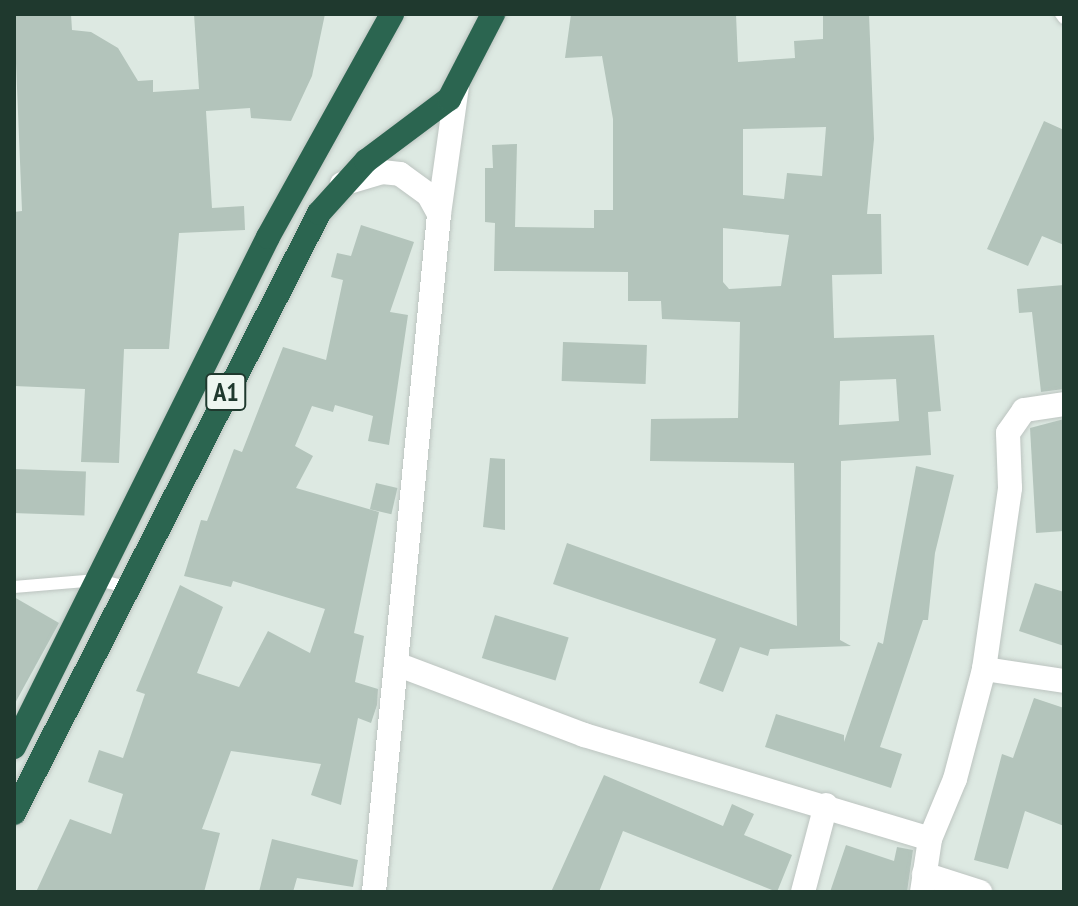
<!DOCTYPE html>
<style>
body{margin:0}
#map{position:relative;width:1078px;height:906px;overflow:hidden;background:#dde9e2;font-family:"PT Sans Narrow",sans-serif}
div>[style]{position:absolute}
[style*='--x']{left:calc(var(--x)*1px);top:calc(var(--y)*1px);width:calc(var(--w)*1px);rotate:calc(var(--a)*1deg)}
.building>*{inset:0;background:#b3c4bb;transform-origin:0 0}
.roads{filter:drop-shadow(0 0 2px #bcc4c0) drop-shadow(0 0 2px #bcc4c0)}
.lane>*{height:12px;margin:-6px;padding:0 6px;transform-origin:6px;border-radius:6px;background:#fff}
.street>*{height:24px;margin:-12px;padding:0 12px;transform-origin:12px;border-radius:12px;background:#fff}
.highway>*{height:24px;margin:-12px;padding:0 12px;transform-origin:12px;border-radius:12px;background:#2b6550}
span{translate:-50% -50%;white-space:nowrap;text-align:center;line-height:1.15;-webkit-text-stroke:7px #edf6f0;paint-order:stroke}
.shield-label span{padding:2px 6px;background:#edf6f0;border:2px solid;border-radius:6px;-webkit-text-stroke-width:0}
.shield-label{font-size:26px;color:#1f392e;font-weight:700}
.frame{position:absolute;inset:0;border:16px solid #1f392e;pointer-events:none}
</style>
<div id="map">
<div class="building">
<i style="clip-path:polygon(14px 14px,71px 14px,72px 30px,91px 32px,118px 48px,138px 81px,153px 80px,153px 92px,199px 89px,194px 14px,325px 14px,312px 76px,291px 121px,251px 118px,250px 108px,206px 111px,212px 208px,244px 206px,245px 230px,179px 233px,169px 349px,124px 349px,119px 463px,81px 462px,85px 389px,14px 386px,14px 212px,22px 211px)"></i>
<i style="clip-path:polygon(evenodd,571px 14px,736px 14px,738px 62px,795px 58px,794px 41px,823px 39px,823px 14px,869px 14px,874px 139px,867px 214px,881px 214px,882px 274px,832px 275px,834px 338px,934px 335px,941px 411px,928px 412px,931px 455px,841px 461px,840px 640px,851px 646px,770px 649px,768px 656px,740px 647px,723px 692px,699px 683px,716px 639px,553px 584px,567px 543px,797px 626px,794px 463px,650px 461px,651px 419px,738px 418px,740px 322px,662px 319px,661px 301px,628px 301px,628px 272px,494px 271px,495px 223px,485px 222px,485px 168px,493px 168px,492px 145px,517px 144px,515px 227px,594px 228px,594px 210px,613px 210px,613px 119px,602px 56px,565px 58px,571px 14px,826px 127px,822px 176px,787px 173px,784px 199px,743px 195px,743px 129px,826px 127px,571px 14px,723px 228px,789px 235px,781px 286px,729px 289px,723px 282px,723px 228px,571px 14px,896px 379px,899px 421px,839px 425px,840px 381px,896px 379px)"></i>
<i style="clip-path:polygon(1044px 121px,1064px 130px,1064px 245px,1042px 236px,1028px 266px,987px 249px)"></i>
<i style="clip-path:polygon(361px 225px,414px 242px,390px 312px,408px 315px,389px 445px,368px 441px,373px 416px,335px 405px,333px 412px,312px 406px,295px 446px,313px 456px,296px 488px,379px 512px,354px 633px,364px 636px,355px 682px,378px 689px,377px 705px,371px 723px,358px 718px,341px 805px,311px 795px,321px 764px,231px 751px,202px 829px,220px 833px,204px 892px,36px 892px,70px 819px,111px 834px,123px 794px,88px 782px,99px 750px,123px 758px,145px 694px,136px 691px,180px 585px,223px 607px,197px 673px,239px 687px,268px 631px,310px 653px,325px 609px,233px 581px,231px 587px,184px 576px,201px 520px,207px 521px,234px 449px,242px 452px,283px 347px,326px 360px,343px 280px,331px 277px,337px 253px,351px 256px)"></i>
<i style="clip-path:polygon(1064px 285px,1064px 389px,1041px 392px,1032px 312px,1019px 313px,1017px 289px)"></i>
<i style="left:563px;top:342px;width:84px;height:39px;rotate:2deg"></i>
<i style="clip-path:polygon(1064px 419px,1064px 531px,1036px 533px,1030px 428px)"></i>
<i style="clip-path:polygon(490px 458px,505px 459px,505px 530px,483px 527px)"></i>
<i style="clip-path:polygon(916px 466px,954px 475px,935px 553px,928px 620px,923px 620px,880px 747px,902px 754px,891px 788px,765px 747px,776px 714px,844px 735px,844px 742px,878px 642px,883px 644px)"></i>
<i style="left:14px;top:469px;width:72px;height:44px;rotate:2deg"></i>
<i style="left:376px;top:483px;width:22px;height:27px;rotate:13deg"></i>
<i style="clip-path:polygon(1035px 583px,1064px 592px,1064px 646px,1019px 631px)"></i>
<i style="clip-path:polygon(14px 597px,59px 623px,14px 705px)"></i>
<i style="left:495px;top:615px;width:77px;height:45px;rotate:17deg"></i>
<i style="clip-path:polygon(1034px 698px,1064px 708px,1064px 826px,1025px 811px,1008px 869px,974px 860px,1002px 754px,1013px 758px)"></i>
<i style="clip-path:polygon(604px 775px,723px 826px,732px 804px,754px 814px,744px 835px,792px 855px,777px 892px,623px 831px,599px 892px,551px 892px)"></i>
<i style="clip-path:polygon(272px 839px,358px 860px,353px 887px,297px 878px,293px 892px,259px 892px)"></i>
<i style="clip-path:polygon(846px 845px,894px 861px,897px 847px,913px 850px,907px 892px,830px 892px)"></i>
</div>
<div class="roads">
<div class="lane">
<i style="--x:1061;--y:14;--w:5;--a:53"></i>
<i style="--x:14;--y:587;--w:83;--a:-4.8"></i>
<i style="--x:97;--y:580;--w:32;--a:13"></i>
</div>
<div class="street">
<i style="--x:342;--y:184;--w:42;--a:-16.7"></i>
<i style="--x:382;--y:172;--w:18;--a:6"></i>
<i style="--x:400;--y:174;--w:34;--a:36"></i>
<i style="--x:428;--y:194;--w:23;--a:61"></i>
<i style="--x:399;--y:665;--w:198;--a:20.7"></i>
<i style="--x:584;--y:735;--w:361;--a:16.7"></i>
<i style="--x:984;--y:669;--w:81;--a:8.5"></i>
<i style="--x:924;--y:874;--w:59;--a:17.8"></i>
<i style="--x:374;--y:892;--w:681;--a:-84.52"></i>
<i style="--x:439;--y:214;--w:129;--a:-82"></i>
<i style="--x:803;--y:892;--w:90;--a:-75.2"></i>
<i style="--x:922;--y:892;--w:54;--a:-81.4"></i>
<i style="--x:930;--y:839;--w:65;--a:-67.4"></i>
<i style="--x:955;--y:779;--w:114;--a:-75.2"></i>
<i style="--x:984;--y:669;--w:183;--a:-81.8"></i>
<i style="--x:1010;--y:488;--w:55;--a:-92.1"></i>
<i style="--x:1008;--y:433;--w:28;--a:-55"></i>
<i style="--x:1024;--y:410;--w:40;--a:-8.5"></i>
</div>
<div class="highway">
<i style="--x:14;--y:747;--w:570;--a:-63.52"></i>
<i style="--x:268;--y:237;--w:255;--a:-60.9"></i>
<i style="--x:14;--y:813;--w:673;--a:-63.05"></i>
<i style="--x:319;--y:213;--w:70;--a:-47.9"></i>
<i style="--x:366;--y:161;--w:104;--a:-36.8"></i>
<i style="--x:449;--y:99;--w:96;--a:-62.6"></i>
</div>
</div>
<div class="shield-label">
<span style="left:226px;top:392px">A1</span>
</div>
<div class="frame"></div>
</div>
